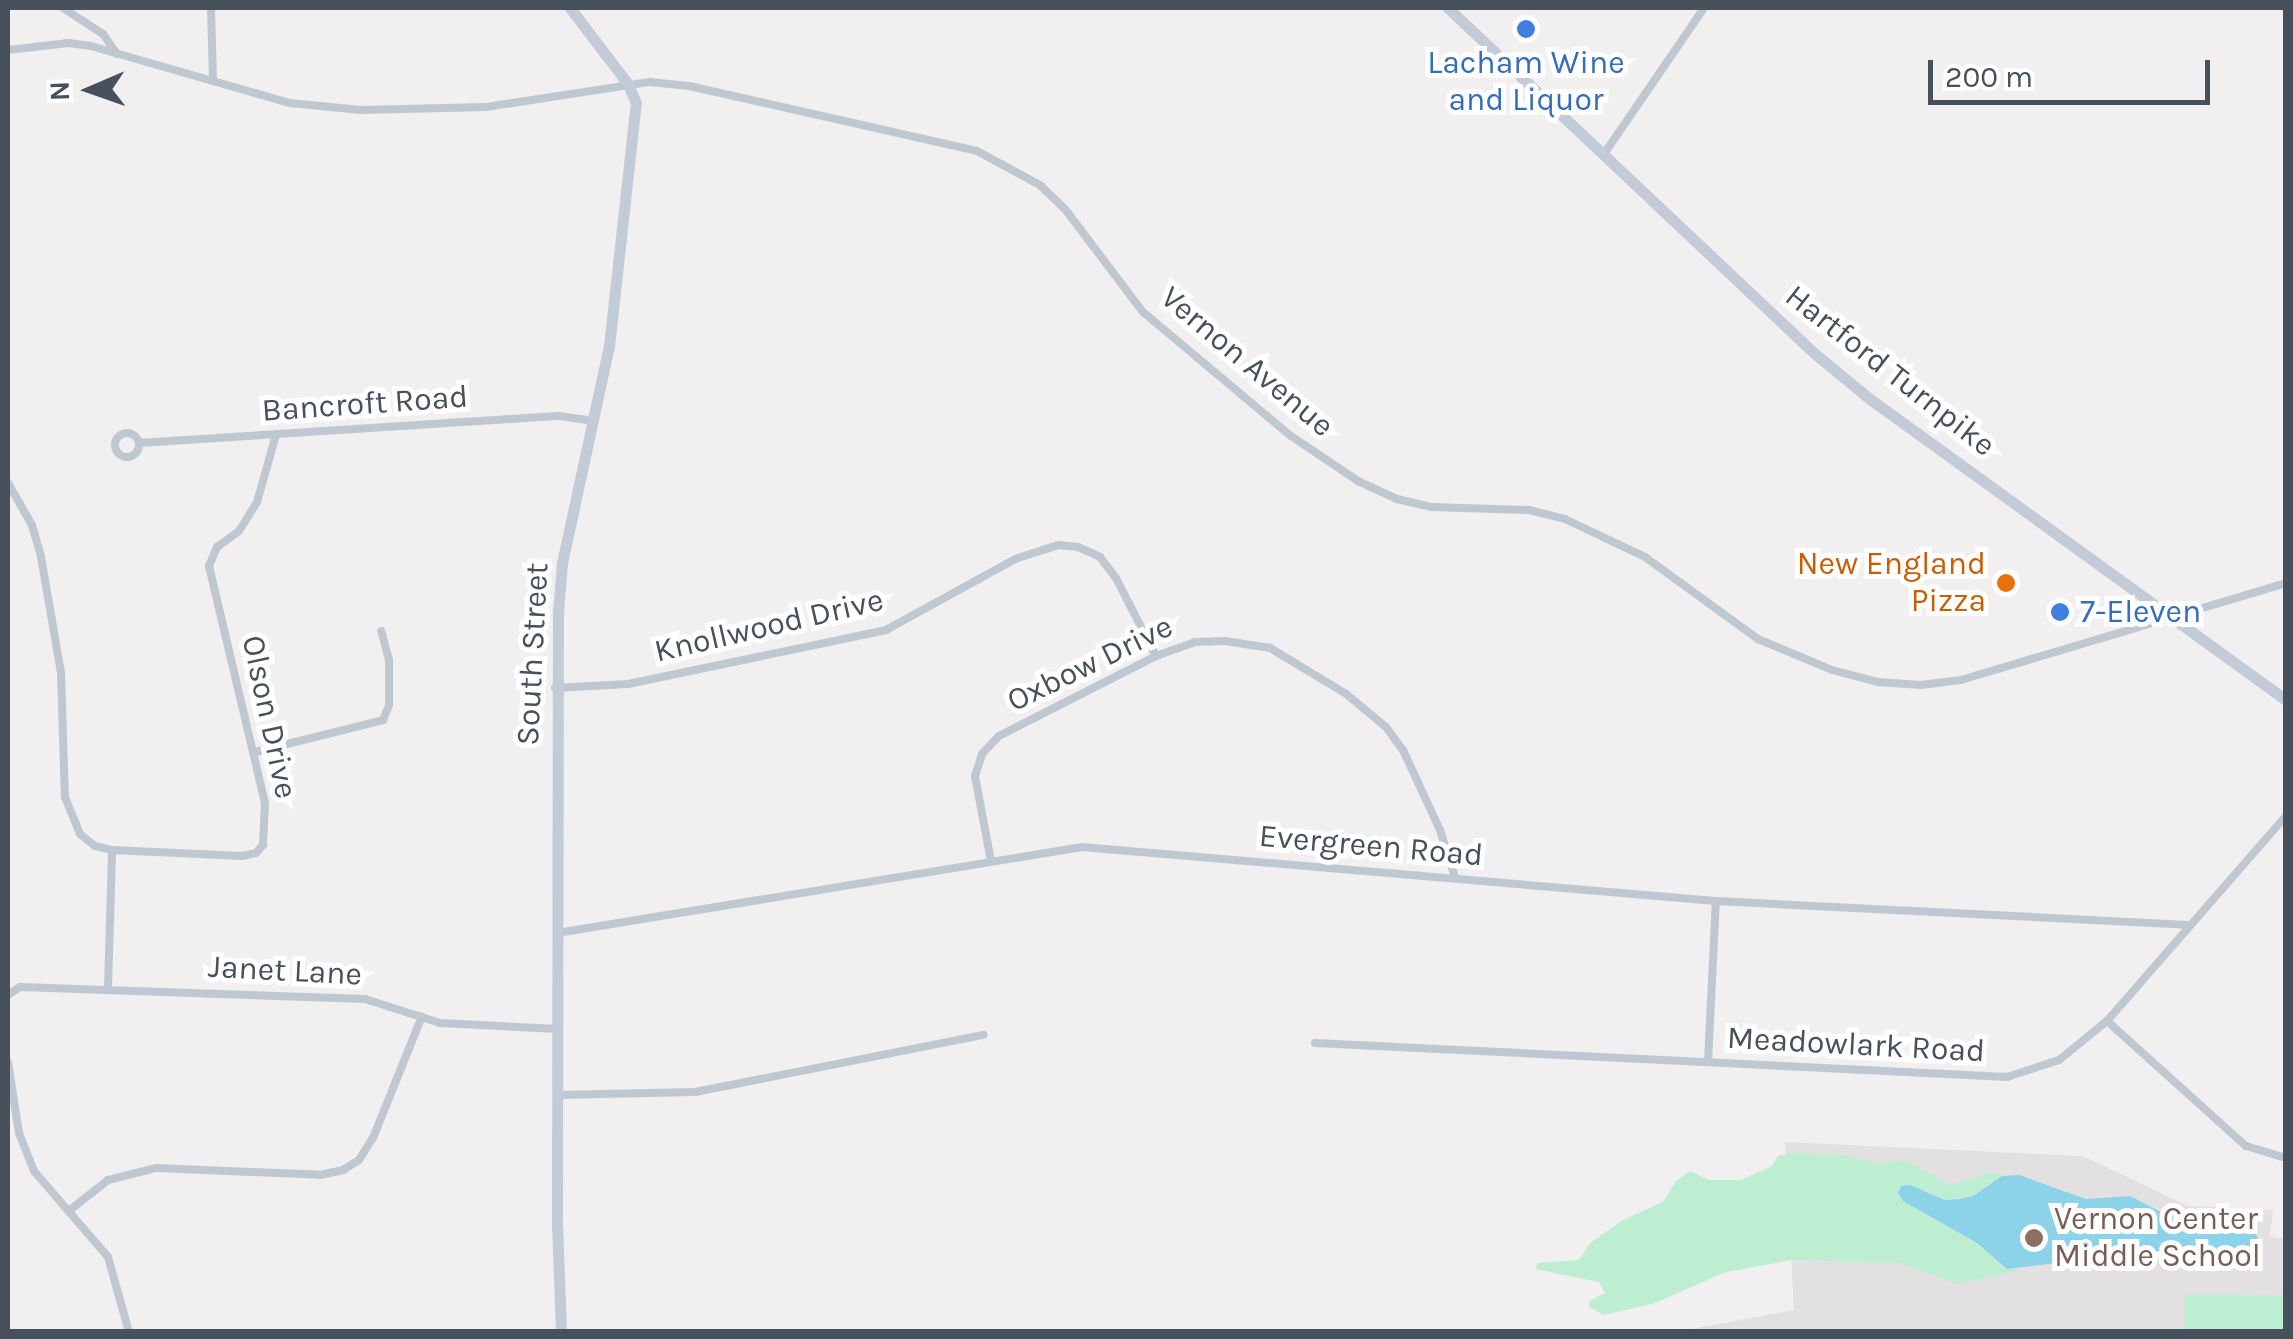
<!DOCTYPE html>
<style>
body{margin:0}
#map{position:relative;width:2293px;height:1339px;overflow:hidden;background:#f1efef;font-family:Karla,sans-serif}
div>[style]{position:absolute}
[style*='--x']{left:calc(var(--x)*1px);top:calc(var(--y)*1px);width:calc(var(--w)*1px);rotate:calc(var(--a)*1deg)}
.education>*{inset:0;background:#e2e0e1}
.green>*{inset:0;background:#beeed2;transform-origin:0 0}
.water>*{inset:0;background:#8cd3ea}
.street>*{height:8px;margin:-4px;padding:0 4px;transform-origin:4px;border-radius:4px;background:#bfc8d0}
.street>.ring{margin:-4px;padding:0;box-sizing:content-box;background:none;border:8px solid #bfc8d0;border-radius:50%}
.secondary>*{height:11px;margin:-5.5px;padding:0 5.5px;transform-origin:5.5px;border-radius:5.5px;background:#c2cbd7}
.dots>*{width:28px;height:28px;translate:-50% -50%;box-sizing:border-box;border:5px solid #fff;border-radius:50%}
span{translate:-50% -50%;white-space:nowrap;text-align:center;line-height:1.15;-webkit-text-stroke:10px #fff;paint-order:stroke}
.shop-label{font-size:32px;color:#366cbe}
.left{translate:0 -50%;text-align:left}
.street-label{font-size:32px;color:#47515c}
.food-label{font-size:32px;color:#c56008}
.right{translate:-100% -50%;text-align:right}
.education-label{font-size:32px;color:#785e54}
.frame{position:absolute;inset:0;border:10px solid #47515c;pointer-events:none}
.north{position:absolute;left:40px;top:40px;width:100px;height:100px;-webkit-text-stroke:8px #fff;paint-order:stroke;rotate:268deg;font-size:28px;font-weight:700;line-height:40px;text-align:center;color:#47515c}
.north::after{content:'';display:block;margin:auto;width:35px;height:45px;background:#47515c;clip-path:polygon(50% 0,100% 100%,50% 72%,0 100%)}
.scale{position:absolute;left:1928px;top:60px;width:282px;height:45px;box-sizing:border-box;border:5px solid #47515c;border-top:0;padding-left:12px;font-size:30px;line-height:35px;white-space:nowrap;color:#47515c;-webkit-text-stroke:8px #fff;paint-order:stroke}
</style>
<div id="map">
<div class="education">
<i style="clip-path:polygon(1785px 1142px,2083px 1156px,2188px 1206px,2273px 1210px,2270px 1236px,2285px 1240px,2285px 1331px,1675px 1332px,1794px 1310px)"></i>
</div>
<div class="green">
<i style="clip-path:polygon(1794px 1153px,1842px 1155px,1879px 1163px,1905px 1160px,1951px 1185px,1991px 1172px,2002px 1176px,1973px 1196px,1945px 1200px,1923px 1189px,1903px 1201px,1976px 1243px,2006px 1269px,2021px 1270px,1957px 1284px,1900px 1263px,1792px 1260px,1726px 1272px,1655px 1303px,1604px 1315px,1589px 1307px,1589px 1301px,1605px 1293px,1599px 1282px,1535px 1269px,1538px 1263px,1579px 1260px,1590px 1243px,1623px 1220px,1663px 1202px,1676px 1181px,1690px 1171px,1709px 1180px,1741px 1180px,1772px 1166px,1778px 1156px)"></i>
<i style="left:2185px;top:1294px;width:100px;height:37px;rotate:1deg"></i>
</div>
<div class="water">
<i style="clip-path:polygon(2019px 1175px,2086px 1199px,2130px 1196px,2161px 1212px,2231px 1216px,2254px 1228px,2260px 1245px,2255px 1252px,2246px 1254px,2129px 1254px,2007px 1269px,1977px 1243px,1903px 1201px,1898px 1193px,1901px 1186px,1910px 1185px,1945px 1200px,1959px 1199px,1973px 1196px,2002px 1176px)"></i>
</div>
<div class="street">
<i style="--x:63;--y:8;--w:48;--a:33"></i>
<i style="--x:103;--y:34;--w:24;--a:55"></i>
<i style="--x:211;--y:8;--w:73;--a:88.4"></i>
<i style="--x:8;--y:50;--w:61;--a:-6.5"></i>
<i style="--x:69;--y:43;--w:22;--a:8"></i>
<i style="--x:91;--y:46;--w:207;--a:16"></i>
<i style="--x:290;--y:103;--w:71;--a:5.6"></i>
<i style="--x:361;--y:110;--w:125;--a:-1.4"></i>
<i style="--x:486;--y:107;--w:166;--a:-8.7"></i>
<i style="--x:650;--y:82;--w:39;--a:6"></i>
<i style="--x:689;--y:86;--w:295;--a:12.7"></i>
<i style="--x:977;--y:151;--w:72;--a:28.4"></i>
<i style="--x:1040;--y:185;--w:35;--a:44"></i>
<i style="--x:1065;--y:209;--w:129;--a:52.9"></i>
<i style="--x:1143;--y:312;--w:193;--a:40"></i>
<i style="--x:1291;--y:436;--w:81;--a:33.9"></i>
<i style="--x:1358;--y:481;--w:43;--a:24.8"></i>
<i style="--x:1397;--y:499;--w:36;--a:13"></i>
<i style="--x:1432;--y:507;--w:97;--a:1.8"></i>
<i style="--x:1529;--y:510;--w:37;--a:14"></i>
<i style="--x:1565;--y:519;--w:89;--a:25.4"></i>
<i style="--x:1645;--y:557;--w:140;--a:36"></i>
<i style="--x:1758;--y:639;--w:80;--a:22.7"></i>
<i style="--x:1832;--y:670;--w:48;--a:14.6"></i>
<i style="--x:1878;--y:682;--w:43;--a:4"></i>
<i style="--x:1921;--y:685;--w:40;--a:-7.1"></i>
<i style="--x:1961;--y:680;--w:339;--a:-16.6"></i>
<i style="--x:1604;--y:154;--w:177;--a:-55.6"></i>
<i class="ring" style="left:115px;top:433px;width:16px;height:16px"></i>
<i style="--x:139;--y:443;--w:421;--a:-3.7"></i>
<i style="--x:559;--y:416;--w:34;--a:8"></i>
<i style="--x:8;--y:483;--w:48;--a:60.3"></i>
<i style="--x:32;--y:525;--w:33;--a:74"></i>
<i style="--x:41;--y:557;--w:118;--a:80.2"></i>
<i style="--x:61;--y:673;--w:124;--a:88.2"></i>
<i style="--x:65;--y:797;--w:40;--a:68"></i>
<i style="--x:80;--y:834;--w:19;--a:39"></i>
<i style="--x:95;--y:846;--w:17;--a:13"></i>
<i style="--x:112;--y:850;--w:130;--a:2.6"></i>
<i style="--x:242;--y:856;--w:14;--a:-12"></i>
<i style="--x:256;--y:853;--w:11;--a:-49"></i>
<i style="--x:263;--y:845;--w:42;--a:-87.3"></i>
<i style="--x:265;--y:803;--w:244;--a:-103.3"></i>
<i style="--x:209;--y:566;--w:21;--a:-67"></i>
<i style="--x:217;--y:547;--w:27;--a:-36"></i>
<i style="--x:239;--y:531;--w:34;--a:-58"></i>
<i style="--x:257;--y:502;--w:70;--a:-74.2"></i>
<i style="--x:555;--y:688;--w:73;--a:-3.1"></i>
<i style="--x:628;--y:684;--w:264;--a:-11.8"></i>
<i style="--x:886;--y:630;--w:147;--a:-28.8"></i>
<i style="--x:1015;--y:559;--w:45;--a:-18"></i>
<i style="--x:1058;--y:545;--w:20;--a:6"></i>
<i style="--x:1078;--y:547;--w:24;--a:24"></i>
<i style="--x:1100;--y:557;--w:26;--a:53"></i>
<i style="--x:1116;--y:578;--w:88;--a:62.9"></i>
<i style="--x:255;--y:752;--w:132;--a:-14"></i>
<i style="--x:383;--y:720;--w:16;--a:-68"></i>
<i style="--x:389;--y:705;--w:45;--a:-90"></i>
<i style="--x:389;--y:660;--w:30;--a:-105"></i>
<i style="--x:991;--y:861;--w:86;--a:-100.7"></i>
<i style="--x:975;--y:776;--w:23;--a:-72"></i>
<i style="--x:982;--y:754;--w:25;--a:-47"></i>
<i style="--x:999;--y:736;--w:176;--a:-27"></i>
<i style="--x:1156;--y:656;--w:41;--a:-19.7"></i>
<i style="--x:1195;--y:642;--w:30;--a:-2"></i>
<i style="--x:1225;--y:641;--w:46;--a:8.8"></i>
<i style="--x:1270;--y:648;--w:87;--a:31"></i>
<i style="--x:1345;--y:693;--w:53;--a:39.7"></i>
<i style="--x:1386;--y:727;--w:29;--a:54"></i>
<i style="--x:1403;--y:750;--w:88;--a:65.2"></i>
<i style="--x:1440;--y:830;--w:49;--a:72.3"></i>
<i style="--x:557;--y:933;--w:532;--a:-9.3"></i>
<i style="--x:1082;--y:847;--w:636;--a:4.87"></i>
<i style="--x:1716;--y:901;--w:472;--a:2.9"></i>
<i style="--x:108;--y:988;--w:138;--a:-88.3"></i>
<i style="--x:8;--y:995;--w:14;--a:-34"></i>
<i style="--x:20;--y:987;--w:345;--a:2"></i>
<i style="--x:365;--y:999;--w:79;--a:17.7"></i>
<i style="--x:440;--y:1023;--w:118;--a:2.9"></i>
<i style="--x:2107;--y:1021;--w:187;--a:42"></i>
<i style="--x:2246;--y:1146;--w:42;--a:16.7"></i>
<i style="--x:1315;--y:1043;--w:693;--a:2.81"></i>
<i style="--x:2007;--y:1077;--w:55;--a:-18.1"></i>
<i style="--x:2059;--y:1060;--w:62;--a:-39.1"></i>
<i style="--x:2107;--y:1021;--w:272;--a:-48.9"></i>
<i style="--x:8;--y:1062;--w:72;--a:81.2"></i>
<i style="--x:19;--y:1133;--w:41;--a:68.5"></i>
<i style="--x:34;--y:1171;--w:113;--a:49.3"></i>
<i style="--x:108;--y:1257;--w:78;--a:74.4"></i>
<i style="--x:1708;--y:1062;--w:161;--a:-87.2"></i>
<i style="--x:557;--y:1095;--w:138;--a:-1.2"></i>
<i style="--x:695;--y:1092;--w:294;--a:-11.2"></i>
<i style="--x:70;--y:1210;--w:48;--a:-38.3"></i>
<i style="--x:108;--y:1180;--w:49;--a:-14"></i>
<i style="--x:156;--y:1168;--w:164;--a:2.4"></i>
<i style="--x:320;--y:1175;--w:24;--a:-12"></i>
<i style="--x:343;--y:1170;--w:19;--a:-32"></i>
<i style="--x:359;--y:1160;--w:26;--a:-58"></i>
<i style="--x:373;--y:1138;--w:131;--a:-68.1"></i>
</div>
<div class="secondary">
<i style="--x:1448;--y:8;--w:503;--a:43.31"></i>
<i style="--x:1814;--y:353;--w:72;--a:39.4"></i>
<i style="--x:1870;--y:399;--w:513;--a:35.89"></i>
<i style="--x:561;--y:1332;--w:107;--a:-92.1"></i>
<i style="--x:557;--y:1225;--w:612;--a:-89.91"></i>
<i style="--x:558;--y:613;--w:50;--a:-85.4"></i>
<i style="--x:562;--y:563;--w:222;--a:-77.8"></i>
<i style="--x:609;--y:346;--w:244;--a:-83.7"></i>
<i style="--x:636;--y:103;--w:21;--a:-113"></i>
<i style="--x:628;--y:84;--w:96;--a:-127.3"></i>
</div>
<div class="dots">
<i style="left:1526px;top:29px;background:#3f7fe0"></i>
<i style="left:2006px;top:583px;background:#e8710a"></i>
<i style="left:2060px;top:612px;background:#3f7fe0"></i>
<i style="left:2034px;top:1238px;background:#8d6e63"></i>
</div>
<div class="shop-label">
<span style="left:1526px;top:82px">Lacham Wine<br>and Liquor</span>
<span class="left" style="left:2080px;top:612px">7-Eleven</span>
</div>
<div class="street-label">
<span style="left:1247px;top:362px;rotate:40deg">Vernon Avenue</span>
<span style="left:1890px;top:371px;rotate:38deg">Hartford Turnpike</span>
<span style="left:365px;top:404px;rotate:-4deg">Bancroft Road</span>
<span style="left:769px;top:626px;rotate:-13deg">Knollwood Drive</span>
<span style="left:533px;top:654px;rotate:-87deg">South Street</span>
<span style="left:1090px;top:664px;rotate:-26deg">Oxbow Drive</span>
<span style="left:269px;top:717px;rotate:78deg">Olson Drive</span>
<span style="left:1371px;top:846px;rotate:5deg">Evergreen Road</span>
<span style="left:285px;top:971px;rotate:3deg">Janet Lane</span>
<span style="left:1856px;top:1045px;rotate:3deg">Meadowlark Road</span>
</div>
<div class="food-label">
<span class="right" style="left:1986px;top:583px">New England<br>Pizza</span>
</div>
<div class="education-label">
<span class="left" style="left:2054px;top:1238px">Vernon Center<br>Middle School</span>
</div>
<div class="frame"></div>
<div class="north">N</div>
<div class="scale">200 m</div>
</div>
